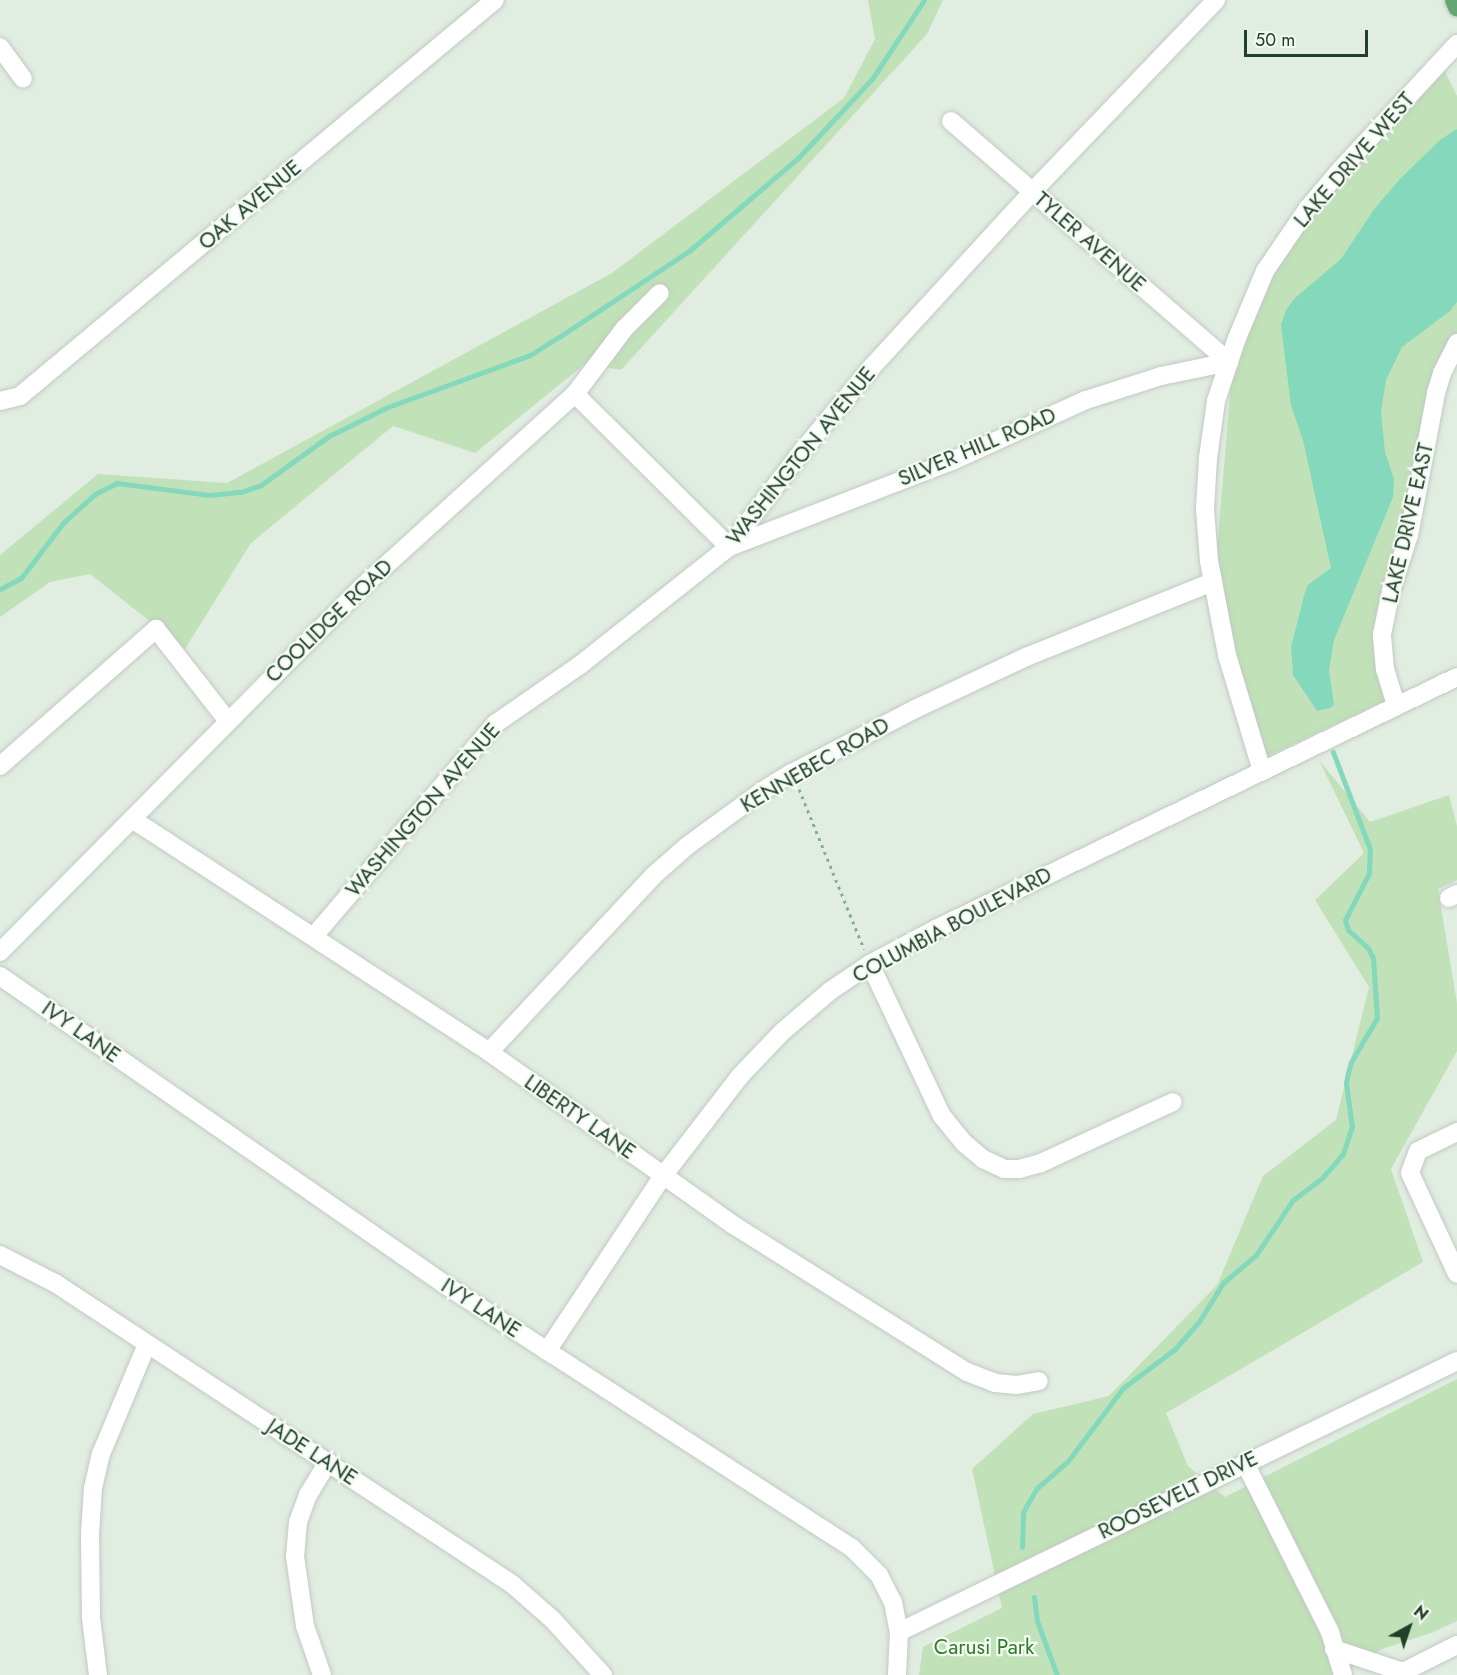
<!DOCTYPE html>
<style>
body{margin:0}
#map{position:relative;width:1457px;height:1675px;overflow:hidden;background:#e2ede2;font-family:Jost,sans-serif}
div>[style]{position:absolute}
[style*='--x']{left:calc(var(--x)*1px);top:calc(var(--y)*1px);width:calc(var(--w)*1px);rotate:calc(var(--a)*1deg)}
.green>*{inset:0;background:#c1e1b8}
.water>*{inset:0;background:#84d8bc}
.stream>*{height:5px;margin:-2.5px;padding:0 2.5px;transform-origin:2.5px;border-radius:2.5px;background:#84d8bc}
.path>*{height:3px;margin-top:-1.5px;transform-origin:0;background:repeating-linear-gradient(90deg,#7fb489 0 3px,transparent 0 7.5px)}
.roads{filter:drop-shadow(0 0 2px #c1cac3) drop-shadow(0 0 2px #c1cac3)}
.minor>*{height:18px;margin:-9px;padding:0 9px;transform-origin:9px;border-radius:9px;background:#fff}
.major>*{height:18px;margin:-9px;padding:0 9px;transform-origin:9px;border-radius:9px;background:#62a773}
span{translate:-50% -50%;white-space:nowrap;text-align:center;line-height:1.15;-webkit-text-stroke:4.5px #f3f9f3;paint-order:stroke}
.street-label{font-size:21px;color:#204027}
.park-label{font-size:21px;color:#2f7b26}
.north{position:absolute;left:1379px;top:1597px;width:60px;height:60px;-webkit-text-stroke:4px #f3f9f3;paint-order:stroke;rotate:40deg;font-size:16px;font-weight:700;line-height:24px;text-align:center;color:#204027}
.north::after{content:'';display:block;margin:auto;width:21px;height:27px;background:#204027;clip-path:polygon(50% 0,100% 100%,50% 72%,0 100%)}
.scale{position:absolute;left:1244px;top:30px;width:124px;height:27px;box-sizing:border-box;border:3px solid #204027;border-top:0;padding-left:8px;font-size:18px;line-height:21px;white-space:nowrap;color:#204027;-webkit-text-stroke:4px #f3f9f3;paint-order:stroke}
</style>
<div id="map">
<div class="green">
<i style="clip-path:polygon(868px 0,943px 0,927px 34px,621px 370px,585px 364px,475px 453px,393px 426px,251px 543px,185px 649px,90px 574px,50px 582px,0 617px,0 555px,98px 474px,227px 483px,612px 273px,844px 98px,875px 39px)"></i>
<i style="clip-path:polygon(1440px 61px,1457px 96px,1457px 346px,1380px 624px,1384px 701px,1256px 762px,1214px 585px,1234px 347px,1299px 222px)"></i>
<i style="clip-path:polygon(1319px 760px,1370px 822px,1449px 795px,1457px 826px,1457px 880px,1438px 889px,1457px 1003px,1457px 1051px,1391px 1169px,1423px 1262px,1166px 1413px,1188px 1466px,1225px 1497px,1457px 1379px,1457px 1621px,1431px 1633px,1382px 1649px,1341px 1675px,919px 1675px,923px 1647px,1002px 1608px,972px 1469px,1033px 1414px,1109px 1396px,1217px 1285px,1263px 1176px,1336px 1120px,1369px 987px,1315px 900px,1364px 853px)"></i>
</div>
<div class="water">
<i style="clip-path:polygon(1457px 129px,1457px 302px,1450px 311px,1402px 347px,1386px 380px,1381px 412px,1385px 452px,1394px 479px,1393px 497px,1334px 640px,1329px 670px,1334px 705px,1330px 708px,1317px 711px,1293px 675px,1291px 647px,1305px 592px,1308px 585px,1331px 568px,1303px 440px,1291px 406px,1281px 325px,1286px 310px,1295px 298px,1341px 259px,1375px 208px,1400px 179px,1440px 140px)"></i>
</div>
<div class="stream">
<i style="--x:0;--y:589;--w:24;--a:-28"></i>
<i style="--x:21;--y:578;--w:69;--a:-52.6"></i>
<i style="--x:63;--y:523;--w:43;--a:-42.2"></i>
<i style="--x:95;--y:494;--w:25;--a:-27"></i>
<i style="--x:117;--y:483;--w:94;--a:7.4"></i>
<i style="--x:210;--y:495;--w:31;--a:-6"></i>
<i style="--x:241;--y:492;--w:21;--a:-19"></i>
<i style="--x:261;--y:485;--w:84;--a:-35.8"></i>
<i style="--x:329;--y:436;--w:66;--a:-26.2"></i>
<i style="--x:388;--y:407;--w:151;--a:-20.1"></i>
<i style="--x:530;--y:355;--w:34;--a:-32"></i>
<i style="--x:559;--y:337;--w:156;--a:-33.5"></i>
<i style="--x:689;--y:251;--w:143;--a:-40.5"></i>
<i style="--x:798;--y:158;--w:108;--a:-46.9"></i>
<i style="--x:872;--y:79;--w:95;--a:-56.6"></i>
<i style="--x:1022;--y:1547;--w:35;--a:-88"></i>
<i style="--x:1023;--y:1512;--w:28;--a:-60"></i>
<i style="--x:1037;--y:1488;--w:41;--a:-41.1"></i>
<i style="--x:1068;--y:1461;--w:91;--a:-53"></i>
<i style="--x:1123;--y:1388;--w:65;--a:-36.9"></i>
<i style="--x:1175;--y:1349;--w:38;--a:-49"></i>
<i style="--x:1200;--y:1320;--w:44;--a:-58.1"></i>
<i style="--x:1223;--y:1283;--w:43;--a:-40.3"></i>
<i style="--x:1256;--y:1255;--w:66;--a:-56.1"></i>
<i style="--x:1293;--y:1200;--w:36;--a:-37"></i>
<i style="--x:1322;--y:1178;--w:32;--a:-49"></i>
<i style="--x:1343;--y:1154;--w:28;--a:-72"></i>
<i style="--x:1352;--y:1127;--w:44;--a:-97.8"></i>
<i style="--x:1346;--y:1083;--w:10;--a:-79"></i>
<i style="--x:1348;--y:1073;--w:11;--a:-75"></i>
<i style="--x:1351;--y:1062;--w:51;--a:-59.4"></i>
<i style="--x:1377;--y:1018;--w:60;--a:-93.8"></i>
<i style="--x:1373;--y:958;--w:11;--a:-117"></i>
<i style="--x:1368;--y:948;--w:27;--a:-138"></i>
<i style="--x:1348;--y:930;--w:10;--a:-107"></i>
<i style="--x:1345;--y:920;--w:53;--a:-62.9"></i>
<i style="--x:1369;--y:873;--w:24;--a:-88"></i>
<i style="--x:1370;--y:849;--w:104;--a:-110.9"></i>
<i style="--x:1034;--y:1597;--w:24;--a:83"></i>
<i style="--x:1037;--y:1621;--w:58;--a:69.7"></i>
</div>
<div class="path">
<i style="--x:799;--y:789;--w:173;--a:67.9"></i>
</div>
<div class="roads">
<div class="minor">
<i style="--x:0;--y:47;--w:39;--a:54"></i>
<i style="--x:951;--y:121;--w:368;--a:40.9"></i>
<i style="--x:575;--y:394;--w:217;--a:44.8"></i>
<i style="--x:729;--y:547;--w:239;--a:-21.1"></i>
<i style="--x:952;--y:461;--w:147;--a:-24.5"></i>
<i style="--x:1086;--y:400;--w:79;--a:-17.7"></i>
<i style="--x:1161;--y:376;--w:69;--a:-11.6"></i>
<i style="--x:0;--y:401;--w:21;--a:-14"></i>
<i style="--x:20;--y:396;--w:618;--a:-39.82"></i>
<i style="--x:1396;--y:705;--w:37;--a:-107"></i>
<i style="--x:1385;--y:670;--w:36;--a:-95"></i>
<i style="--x:1382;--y:634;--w:44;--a:-78.2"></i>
<i style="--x:1391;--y:591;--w:59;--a:-72.2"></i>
<i style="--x:1409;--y:535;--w:145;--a:-79.2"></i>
<i style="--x:1436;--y:393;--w:21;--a:-73"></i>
<i style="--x:1442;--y:373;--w:34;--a:-63"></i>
<i style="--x:0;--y:766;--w:208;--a:-41.3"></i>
<i style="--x:156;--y:629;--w:117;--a:52"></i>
<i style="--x:1262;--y:771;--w:121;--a:-106.8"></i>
<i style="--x:1227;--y:655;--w:96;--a:-100.8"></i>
<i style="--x:1209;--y:561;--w:52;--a:-94.4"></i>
<i style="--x:1205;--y:509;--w:51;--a:-86.6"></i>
<i style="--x:1208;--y:458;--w:58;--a:-82"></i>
<i style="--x:1216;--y:401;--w:66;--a:-71.6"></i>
<i style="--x:1237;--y:338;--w:73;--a:-67.3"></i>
<i style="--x:1265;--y:271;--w:76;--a:-55.7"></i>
<i style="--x:1308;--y:208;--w:52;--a:-49.6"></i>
<i style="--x:1342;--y:168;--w:169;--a:-47.2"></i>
<i style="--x:132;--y:819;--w:426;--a:33.1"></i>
<i style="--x:489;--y:1052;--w:301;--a:35.3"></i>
<i style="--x:735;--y:1226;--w:274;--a:32.2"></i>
<i style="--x:967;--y:1372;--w:30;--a:21"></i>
<i style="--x:995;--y:1383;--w:22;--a:5"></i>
<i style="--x:1017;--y:1385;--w:22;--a:-10"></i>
<i style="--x:1449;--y:898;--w:9;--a:-27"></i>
<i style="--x:314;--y:936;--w:279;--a:-49.5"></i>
<i style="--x:495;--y:724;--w:103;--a:-34.8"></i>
<i style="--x:580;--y:665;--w:190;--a:-38.4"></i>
<i style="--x:729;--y:547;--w:122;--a:-52.7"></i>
<i style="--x:803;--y:450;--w:107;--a:-50.3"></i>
<i style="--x:871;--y:368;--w:239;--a:-47.5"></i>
<i style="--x:1032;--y:192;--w:266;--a:-46.2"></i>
<i style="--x:0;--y:952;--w:515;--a:-45.24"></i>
<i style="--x:363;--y:586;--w:286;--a:-42.2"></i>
<i style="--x:575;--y:394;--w:83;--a:-52.9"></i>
<i style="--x:625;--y:328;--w:49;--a:-45"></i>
<i style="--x:870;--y:964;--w:168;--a:64.7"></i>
<i style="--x:942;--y:1116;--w:35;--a:51"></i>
<i style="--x:964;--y:1143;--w:25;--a:40"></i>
<i style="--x:983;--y:1159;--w:23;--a:25"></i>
<i style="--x:1004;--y:1169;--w:15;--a:0"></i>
<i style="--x:1019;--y:1169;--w:23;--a:-15"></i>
<i style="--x:1041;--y:1163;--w:145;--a:-24.8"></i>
<i style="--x:0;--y:976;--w:544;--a:34.74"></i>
<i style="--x:447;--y:1286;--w:482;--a:32.9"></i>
<i style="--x:852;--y:1548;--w:38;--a:45"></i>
<i style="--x:879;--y:1575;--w:30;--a:63"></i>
<i style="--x:893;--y:1602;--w:31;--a:79"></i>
<i style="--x:899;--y:1632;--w:43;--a:92.7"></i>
<i style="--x:489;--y:1052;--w:241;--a:-47"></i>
<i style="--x:653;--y:876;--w:45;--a:-41.4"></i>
<i style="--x:687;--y:846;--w:92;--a:-36.1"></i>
<i style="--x:761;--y:792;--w:36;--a:-32"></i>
<i style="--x:792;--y:773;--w:139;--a:-27.5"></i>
<i style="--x:915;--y:709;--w:123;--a:-25.1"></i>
<i style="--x:1026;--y:657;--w:201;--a:-21.9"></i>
<i style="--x:1457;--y:1132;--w:43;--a:154"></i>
<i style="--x:1418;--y:1151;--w:23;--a:110"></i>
<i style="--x:1410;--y:1173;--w:111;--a:65"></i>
<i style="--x:0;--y:1255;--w:62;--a:27"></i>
<i style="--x:55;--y:1283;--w:547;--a:33.37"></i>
<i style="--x:512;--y:1584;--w:53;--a:41.2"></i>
<i style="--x:552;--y:1619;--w:76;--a:47.7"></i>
<i style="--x:547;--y:1351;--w:210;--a:-56.5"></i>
<i style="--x:663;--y:1176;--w:126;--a:-52.4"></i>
<i style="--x:740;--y:1076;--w:61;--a:-46.3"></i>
<i style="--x:782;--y:1032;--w:63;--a:-40.5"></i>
<i style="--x:830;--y:991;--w:48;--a:-34"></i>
<i style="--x:870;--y:964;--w:79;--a:-27.9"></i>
<i style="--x:940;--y:927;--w:574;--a:-25.81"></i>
<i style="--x:1245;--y:1463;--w:189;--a:63.3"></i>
<i style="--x:1330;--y:1632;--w:45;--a:73.2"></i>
<i style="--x:899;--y:1632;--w:620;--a:-25.9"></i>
<i style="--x:1334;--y:1649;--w:73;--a:18.4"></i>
<i style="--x:1403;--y:1672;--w:60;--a:-26.6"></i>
<i style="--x:98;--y:1675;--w:57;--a:-97"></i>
<i style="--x:91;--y:1618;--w:84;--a:-90.7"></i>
<i style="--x:90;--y:1534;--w:46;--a:-86.3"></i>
<i style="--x:93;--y:1488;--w:35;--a:-77"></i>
<i style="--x:101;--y:1454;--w:119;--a:-67.3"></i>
<i style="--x:322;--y:1675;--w:52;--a:-109.1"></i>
<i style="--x:305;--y:1626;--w:70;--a:-98.2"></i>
<i style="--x:295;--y:1557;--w:35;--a:-85"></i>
<i style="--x:298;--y:1522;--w:29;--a:-70"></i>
<i style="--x:308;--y:1495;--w:39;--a:-59"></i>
</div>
<div class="major">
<i style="--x:1454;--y:0;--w:8;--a:67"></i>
</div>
</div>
<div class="street-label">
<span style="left:1354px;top:160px;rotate:-49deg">LAKE DRIVE WEST</span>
<span style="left:250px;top:205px;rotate:-40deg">OAK AVENUE</span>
<span style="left:1090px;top:242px;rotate:41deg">TYLER AVENUE</span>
<span style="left:977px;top:447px;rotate:-23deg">SILVER HILL ROAD</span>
<span style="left:801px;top:456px;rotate:-51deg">WASHINGTON AVENUE</span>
<span style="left:1408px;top:523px;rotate:-77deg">LAKE DRIVE EAST</span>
<span style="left:329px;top:621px;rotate:-44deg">COOLIDGE ROAD</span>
<span style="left:815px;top:765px;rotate:-30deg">KENNEBEC ROAD</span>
<span style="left:423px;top:810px;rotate:-49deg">WASHINGTON AVENUE</span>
<span style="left:952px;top:925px;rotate:-28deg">COLUMBIA BOULEVARD</span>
<span style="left:81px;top:1032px;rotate:35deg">IVY LANE</span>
<span style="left:580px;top:1117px;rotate:35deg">LIBERTY LANE</span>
<span style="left:481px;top:1308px;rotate:33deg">IVY LANE</span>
<span style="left:312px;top:1452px;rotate:33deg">JADE LANE</span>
<span style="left:1178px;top:1495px;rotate:-26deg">ROOSEVELT DRIVE</span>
</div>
<div class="park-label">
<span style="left:984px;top:1647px">Carusi Park</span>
</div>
<div class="north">N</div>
<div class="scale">50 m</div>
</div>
